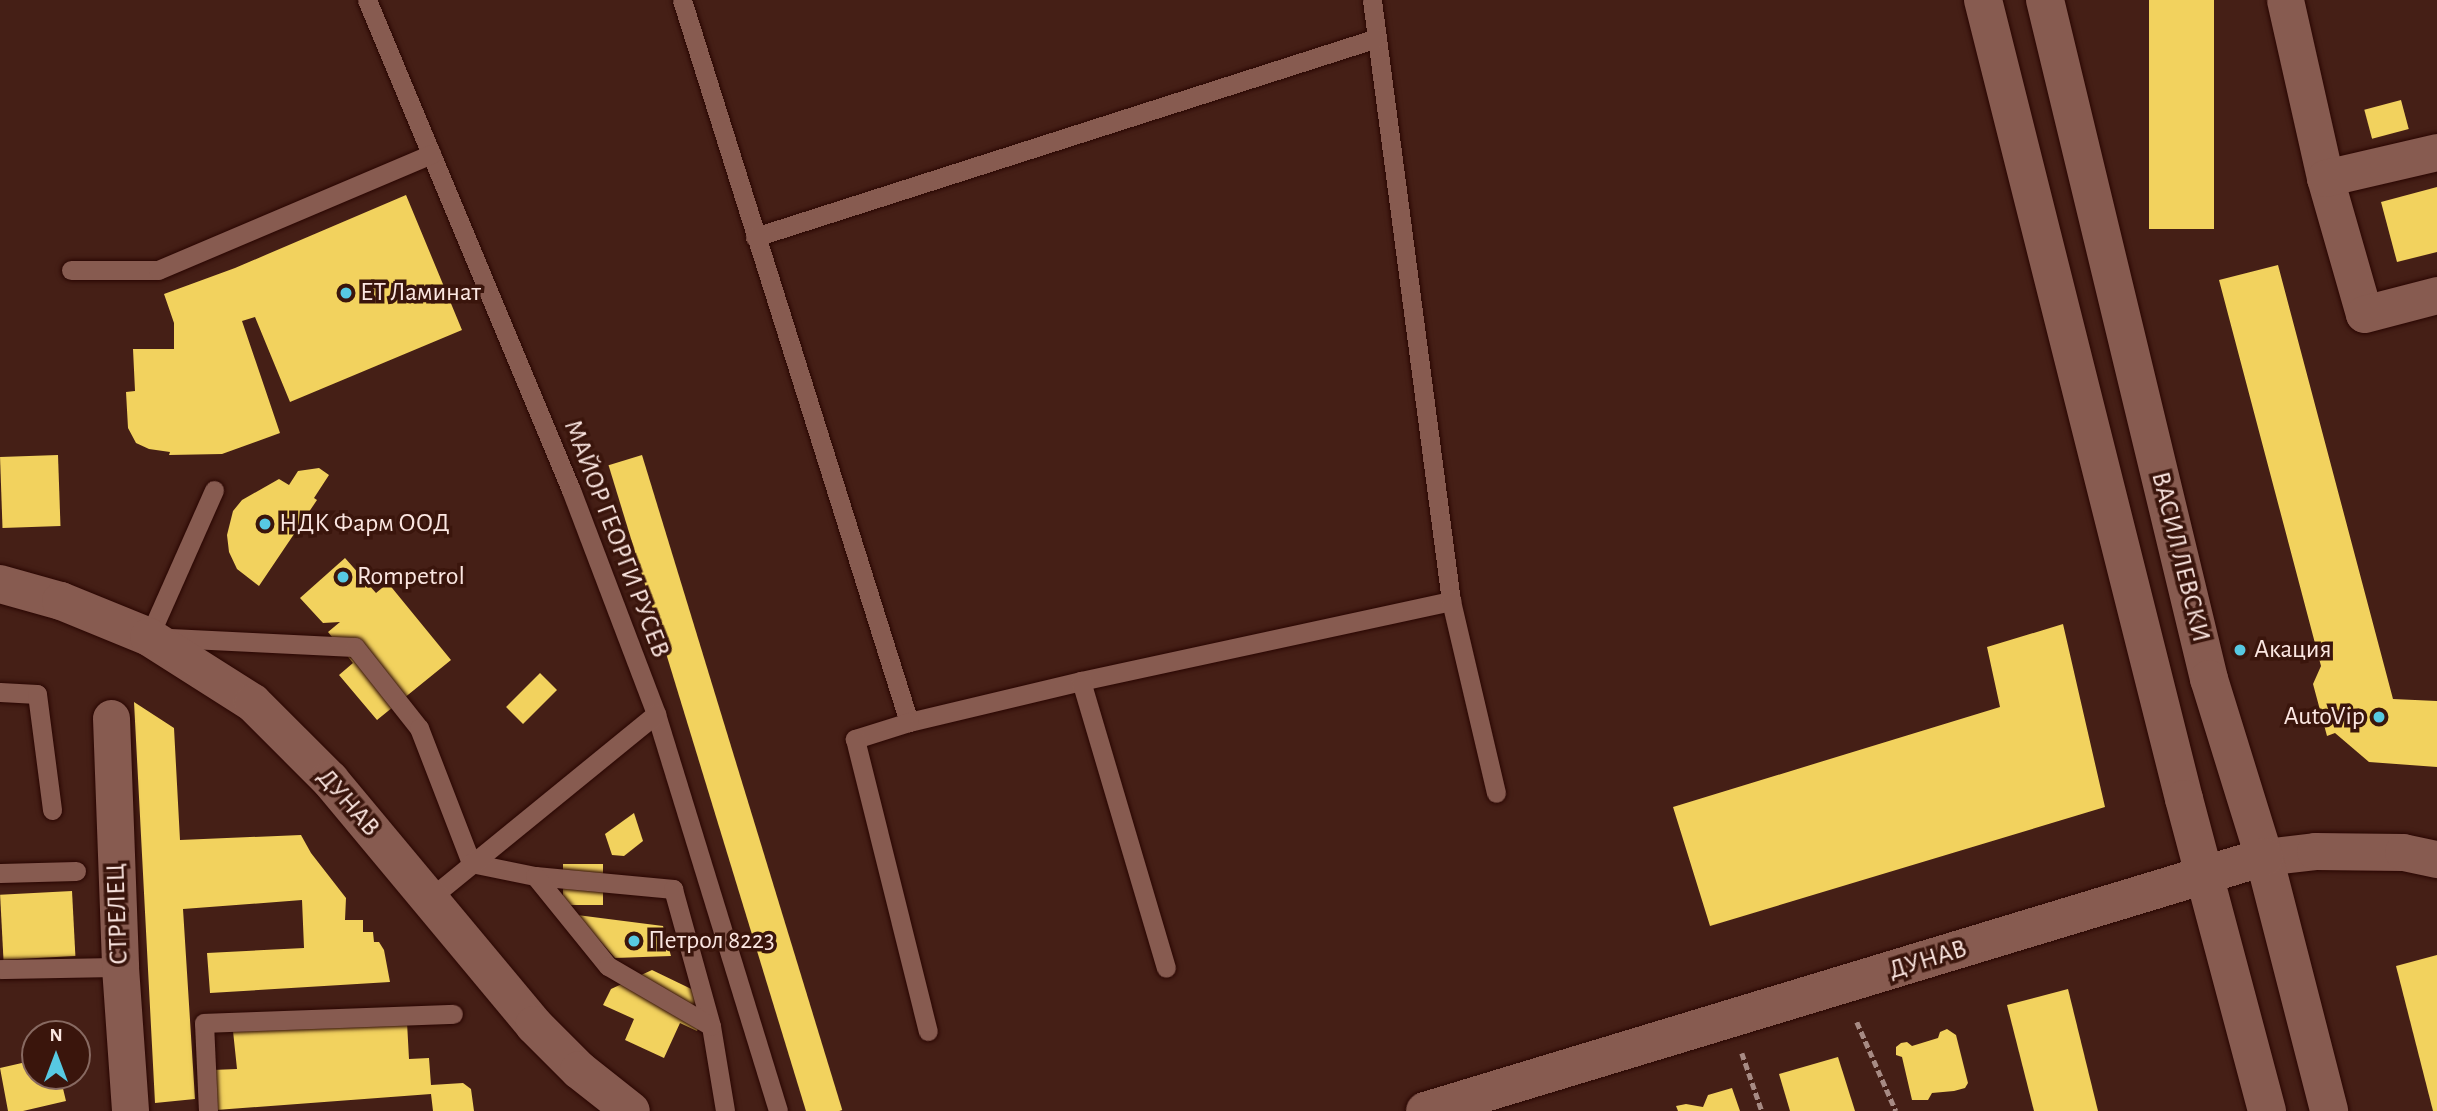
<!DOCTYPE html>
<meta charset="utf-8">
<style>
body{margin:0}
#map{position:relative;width:2437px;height:1111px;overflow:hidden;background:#451f16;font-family:"Alegreya Sans",sans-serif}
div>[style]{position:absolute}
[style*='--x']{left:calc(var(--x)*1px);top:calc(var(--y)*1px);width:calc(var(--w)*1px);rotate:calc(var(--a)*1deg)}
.building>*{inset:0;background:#f2d25e;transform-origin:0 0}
.path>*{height:4.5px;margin-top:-2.25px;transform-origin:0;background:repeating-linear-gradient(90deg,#a78b84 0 7px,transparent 0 10.5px)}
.roads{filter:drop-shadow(0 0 2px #290602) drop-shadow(0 0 2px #290602)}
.service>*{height:19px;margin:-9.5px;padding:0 9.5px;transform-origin:9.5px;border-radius:9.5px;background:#875b50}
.minor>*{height:37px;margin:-18.5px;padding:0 18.5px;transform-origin:18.5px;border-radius:18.5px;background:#875b50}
.secondary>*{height:38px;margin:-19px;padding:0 19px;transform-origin:19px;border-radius:19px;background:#875b50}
.dots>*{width:19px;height:19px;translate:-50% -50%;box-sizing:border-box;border:4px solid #3a150c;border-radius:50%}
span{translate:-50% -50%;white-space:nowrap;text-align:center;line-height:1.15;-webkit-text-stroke:7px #3a150c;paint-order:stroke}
.poi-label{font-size:26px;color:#fbe6e1}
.left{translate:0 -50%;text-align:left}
.right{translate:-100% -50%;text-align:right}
.street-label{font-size:26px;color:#fbe6e1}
.north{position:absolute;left:21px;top:1020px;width:70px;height:70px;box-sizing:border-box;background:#3a150c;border:2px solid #876961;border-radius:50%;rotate:0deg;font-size:19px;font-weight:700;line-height:28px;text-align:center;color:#fbe6e1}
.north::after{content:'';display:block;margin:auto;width:24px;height:32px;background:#57c9e2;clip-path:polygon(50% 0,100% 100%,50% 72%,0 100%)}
</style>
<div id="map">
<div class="building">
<i style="left:2149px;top:0;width:65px;height:229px"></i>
<i style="left:2401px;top:100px;width:30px;height:38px;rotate:75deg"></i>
<i style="clip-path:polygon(2437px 187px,2437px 252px,2397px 262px,2381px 202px)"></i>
<i style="clip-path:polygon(406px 195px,462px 330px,290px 402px,255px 317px,242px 321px,280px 433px,222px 454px,169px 455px,170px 452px,149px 449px,136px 443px,128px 428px,126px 392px,135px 391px,133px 349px,174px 349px,174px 323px,164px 294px,235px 268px)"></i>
<i style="clip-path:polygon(2278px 265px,2393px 699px,2437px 701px,2437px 767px,2369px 762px,2335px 733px,2327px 736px,2313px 684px,2321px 666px,2219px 280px)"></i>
<i style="left:58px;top:455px;width:71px;height:58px;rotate:88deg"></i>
<i style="left:642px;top:455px;width:685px;height:35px;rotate:73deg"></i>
<i style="clip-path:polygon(319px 468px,329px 475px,314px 498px,317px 500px,259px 586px,237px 569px,229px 552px,227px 535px,233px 511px,242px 500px,279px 479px,289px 485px,298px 471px)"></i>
<i style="clip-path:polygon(345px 558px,376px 593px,388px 583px,451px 660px,377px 720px,339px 675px,353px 663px,328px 632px,340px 622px,323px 623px,300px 598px)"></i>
<i style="clip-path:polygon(2063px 624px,2105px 807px,1710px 926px,1673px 807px,2000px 707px,1987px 647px)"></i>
<i style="left:540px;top:673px;width:24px;height:48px;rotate:45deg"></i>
<i style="clip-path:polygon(134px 702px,174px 728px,180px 840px,301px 835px,311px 853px,346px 898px,345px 920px,363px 920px,363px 932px,373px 932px,374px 942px,379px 942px,384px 950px,390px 982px,210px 993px,207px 953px,304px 948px,302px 900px,183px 909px,195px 1099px,155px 1103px)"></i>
<i style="clip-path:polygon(634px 813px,643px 841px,624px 856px,612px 855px,605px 834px)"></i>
<i style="left:563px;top:864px;width:40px;height:41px"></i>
<i style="left:72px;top:891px;width:65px;height:72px;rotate:87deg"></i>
<i style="clip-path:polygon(577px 915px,663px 926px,671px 956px,615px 958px)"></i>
<i style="clip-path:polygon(2437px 955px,2437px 1111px,2433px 1111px,2396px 966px)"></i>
<i style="clip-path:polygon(652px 970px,712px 999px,697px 1031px,680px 1023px,664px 1058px,625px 1040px,634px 1019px,603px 1005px,611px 989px)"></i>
<i style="clip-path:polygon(2068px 989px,2098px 1111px,2034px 1111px,2007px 1005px)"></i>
<i style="clip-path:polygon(407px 1022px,409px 1059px,429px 1058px,431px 1085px,463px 1083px,471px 1089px,474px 1111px,433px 1111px,431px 1094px,216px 1110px,212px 1070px,237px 1069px,233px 1031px)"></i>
<i style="clip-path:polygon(1947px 1029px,1956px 1035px,1968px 1083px,1965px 1088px,1954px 1091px,1932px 1093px,1928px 1100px,1912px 1100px,1902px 1057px,1896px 1055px,1896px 1047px,1901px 1043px,1907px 1042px,1912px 1046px,1938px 1038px,1940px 1032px)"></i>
<i style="clip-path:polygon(1838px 1057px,1855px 1111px,1790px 1111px,1779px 1074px)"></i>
<i style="clip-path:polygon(35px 1060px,35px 1076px,60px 1076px,66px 1101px,23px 1111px,8px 1111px,0 1068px)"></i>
<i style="clip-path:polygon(1732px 1088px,1740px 1111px,1678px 1111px,1676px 1106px,1686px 1104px,1703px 1107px,1708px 1095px)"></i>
</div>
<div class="path">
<i style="--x:1857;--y:1022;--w:97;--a:66.3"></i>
<i style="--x:1742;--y:1053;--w:61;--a:71"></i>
</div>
<div class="roads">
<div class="service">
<i style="--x:367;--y:0;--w:531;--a:67.4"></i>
<i style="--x:571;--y:490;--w:240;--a:69.2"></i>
<i style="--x:656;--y:714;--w:415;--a:72.9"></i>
<i style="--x:682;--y:0;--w:757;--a:72.55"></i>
<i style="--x:909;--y:722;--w:177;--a:-13.4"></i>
<i style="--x:1081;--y:681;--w:379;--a:-12.2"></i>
<i style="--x:1451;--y:601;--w:606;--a:-97.49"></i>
<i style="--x:755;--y:237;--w:653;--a:-17.74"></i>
<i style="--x:71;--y:270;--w:87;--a:0"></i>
<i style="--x:158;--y:270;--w:297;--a:-23"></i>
<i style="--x:214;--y:490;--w:161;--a:113.9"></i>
<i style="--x:149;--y:637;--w:206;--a:2.8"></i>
<i style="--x:355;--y:647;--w:103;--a:51.7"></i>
<i style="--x:419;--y:728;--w:145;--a:68.9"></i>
<i style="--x:471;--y:863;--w:65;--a:11.5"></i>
<i style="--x:535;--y:876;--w:139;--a:5.4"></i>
<i style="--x:673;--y:889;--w:142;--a:74.5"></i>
<i style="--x:711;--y:1026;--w:86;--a:80.6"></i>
<i style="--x:1451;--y:601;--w:197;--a:76.8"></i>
<i style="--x:1081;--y:681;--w:299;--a:73.5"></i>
<i style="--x:0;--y:692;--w:37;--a:3"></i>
<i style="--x:37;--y:694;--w:117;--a:82.6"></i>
<i style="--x:909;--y:722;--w:57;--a:162.5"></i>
<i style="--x:855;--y:739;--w:301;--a:76"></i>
<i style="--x:0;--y:873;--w:76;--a:-1.5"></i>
<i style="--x:535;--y:876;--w:116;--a:51"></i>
<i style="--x:608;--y:966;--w:119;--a:30.2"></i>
<i style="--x:429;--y:899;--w:293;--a:-39.2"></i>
<i style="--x:0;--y:969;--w:120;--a:-1"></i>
<i style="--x:208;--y:1111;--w:88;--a:-92.6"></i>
<i style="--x:204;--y:1023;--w:249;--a:-2.1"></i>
</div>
<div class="minor">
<i style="--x:2285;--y:0;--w:182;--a:77.3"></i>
<i style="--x:2325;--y:178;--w:141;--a:74"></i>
<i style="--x:2364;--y:314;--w:75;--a:-14.6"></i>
<i style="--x:2325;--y:178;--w:115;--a:-13.1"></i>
<i style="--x:111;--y:718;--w:249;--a:87.9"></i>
<i style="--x:120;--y:967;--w:144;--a:86"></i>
<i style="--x:2264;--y:857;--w:51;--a:-6.7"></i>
<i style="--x:2315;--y:851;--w:88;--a:0.7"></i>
<i style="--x:2403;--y:852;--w:35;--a:12"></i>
</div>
<div class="secondary">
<i style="--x:1983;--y:0;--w:824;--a:75.88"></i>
<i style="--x:2184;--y:799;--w:323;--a:75.1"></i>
<i style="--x:2045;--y:0;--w:699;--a:76.42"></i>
<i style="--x:2209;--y:679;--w:186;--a:72.8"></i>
<i style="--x:2264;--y:857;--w:262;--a:75.6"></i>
<i style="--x:0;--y:584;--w:63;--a:15.6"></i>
<i style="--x:61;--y:601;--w:95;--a:22.2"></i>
<i style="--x:149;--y:637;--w:123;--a:32.4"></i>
<i style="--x:253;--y:703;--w:109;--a:45"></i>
<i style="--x:330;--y:780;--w:319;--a:50.2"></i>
<i style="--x:534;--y:1025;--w:64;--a:45"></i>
<i style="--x:579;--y:1070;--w:66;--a:38.3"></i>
<i style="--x:1425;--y:1111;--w:877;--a:-16.84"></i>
</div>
</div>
<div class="dots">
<i style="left:346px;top:293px;background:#57c9e2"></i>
<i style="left:265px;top:524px;background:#57c9e2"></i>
<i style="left:343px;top:577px;background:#57c9e2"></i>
<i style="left:2240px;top:650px;background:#57c9e2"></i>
<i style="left:2379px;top:717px;background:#57c9e2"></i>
<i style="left:634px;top:941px;background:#57c9e2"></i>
</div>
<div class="poi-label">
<span class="left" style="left:360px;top:293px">ЕТ Ламинат</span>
<span class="left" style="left:279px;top:524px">НДК Фарм ООД</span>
<span class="left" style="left:357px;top:577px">Rompetrol</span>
<span class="left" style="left:2254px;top:650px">Акация</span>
<span class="right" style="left:2365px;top:717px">AutoVip</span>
<span class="left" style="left:648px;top:941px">Петрол 8223</span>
</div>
<div class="street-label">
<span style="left:616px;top:539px;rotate:69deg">МАЙОР ГЕОРГИ РУСЕВ</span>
<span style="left:2180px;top:557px;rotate:76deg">ВАСИЛ ЛЕВСКИ</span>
<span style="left:348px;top:803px;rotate:49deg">ДУНАВ</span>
<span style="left:118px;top:914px;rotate:-92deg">СТРЕЛЕЦ</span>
<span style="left:1928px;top:960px;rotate:-17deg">ДУНАВ</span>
</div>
<div class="north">N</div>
</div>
